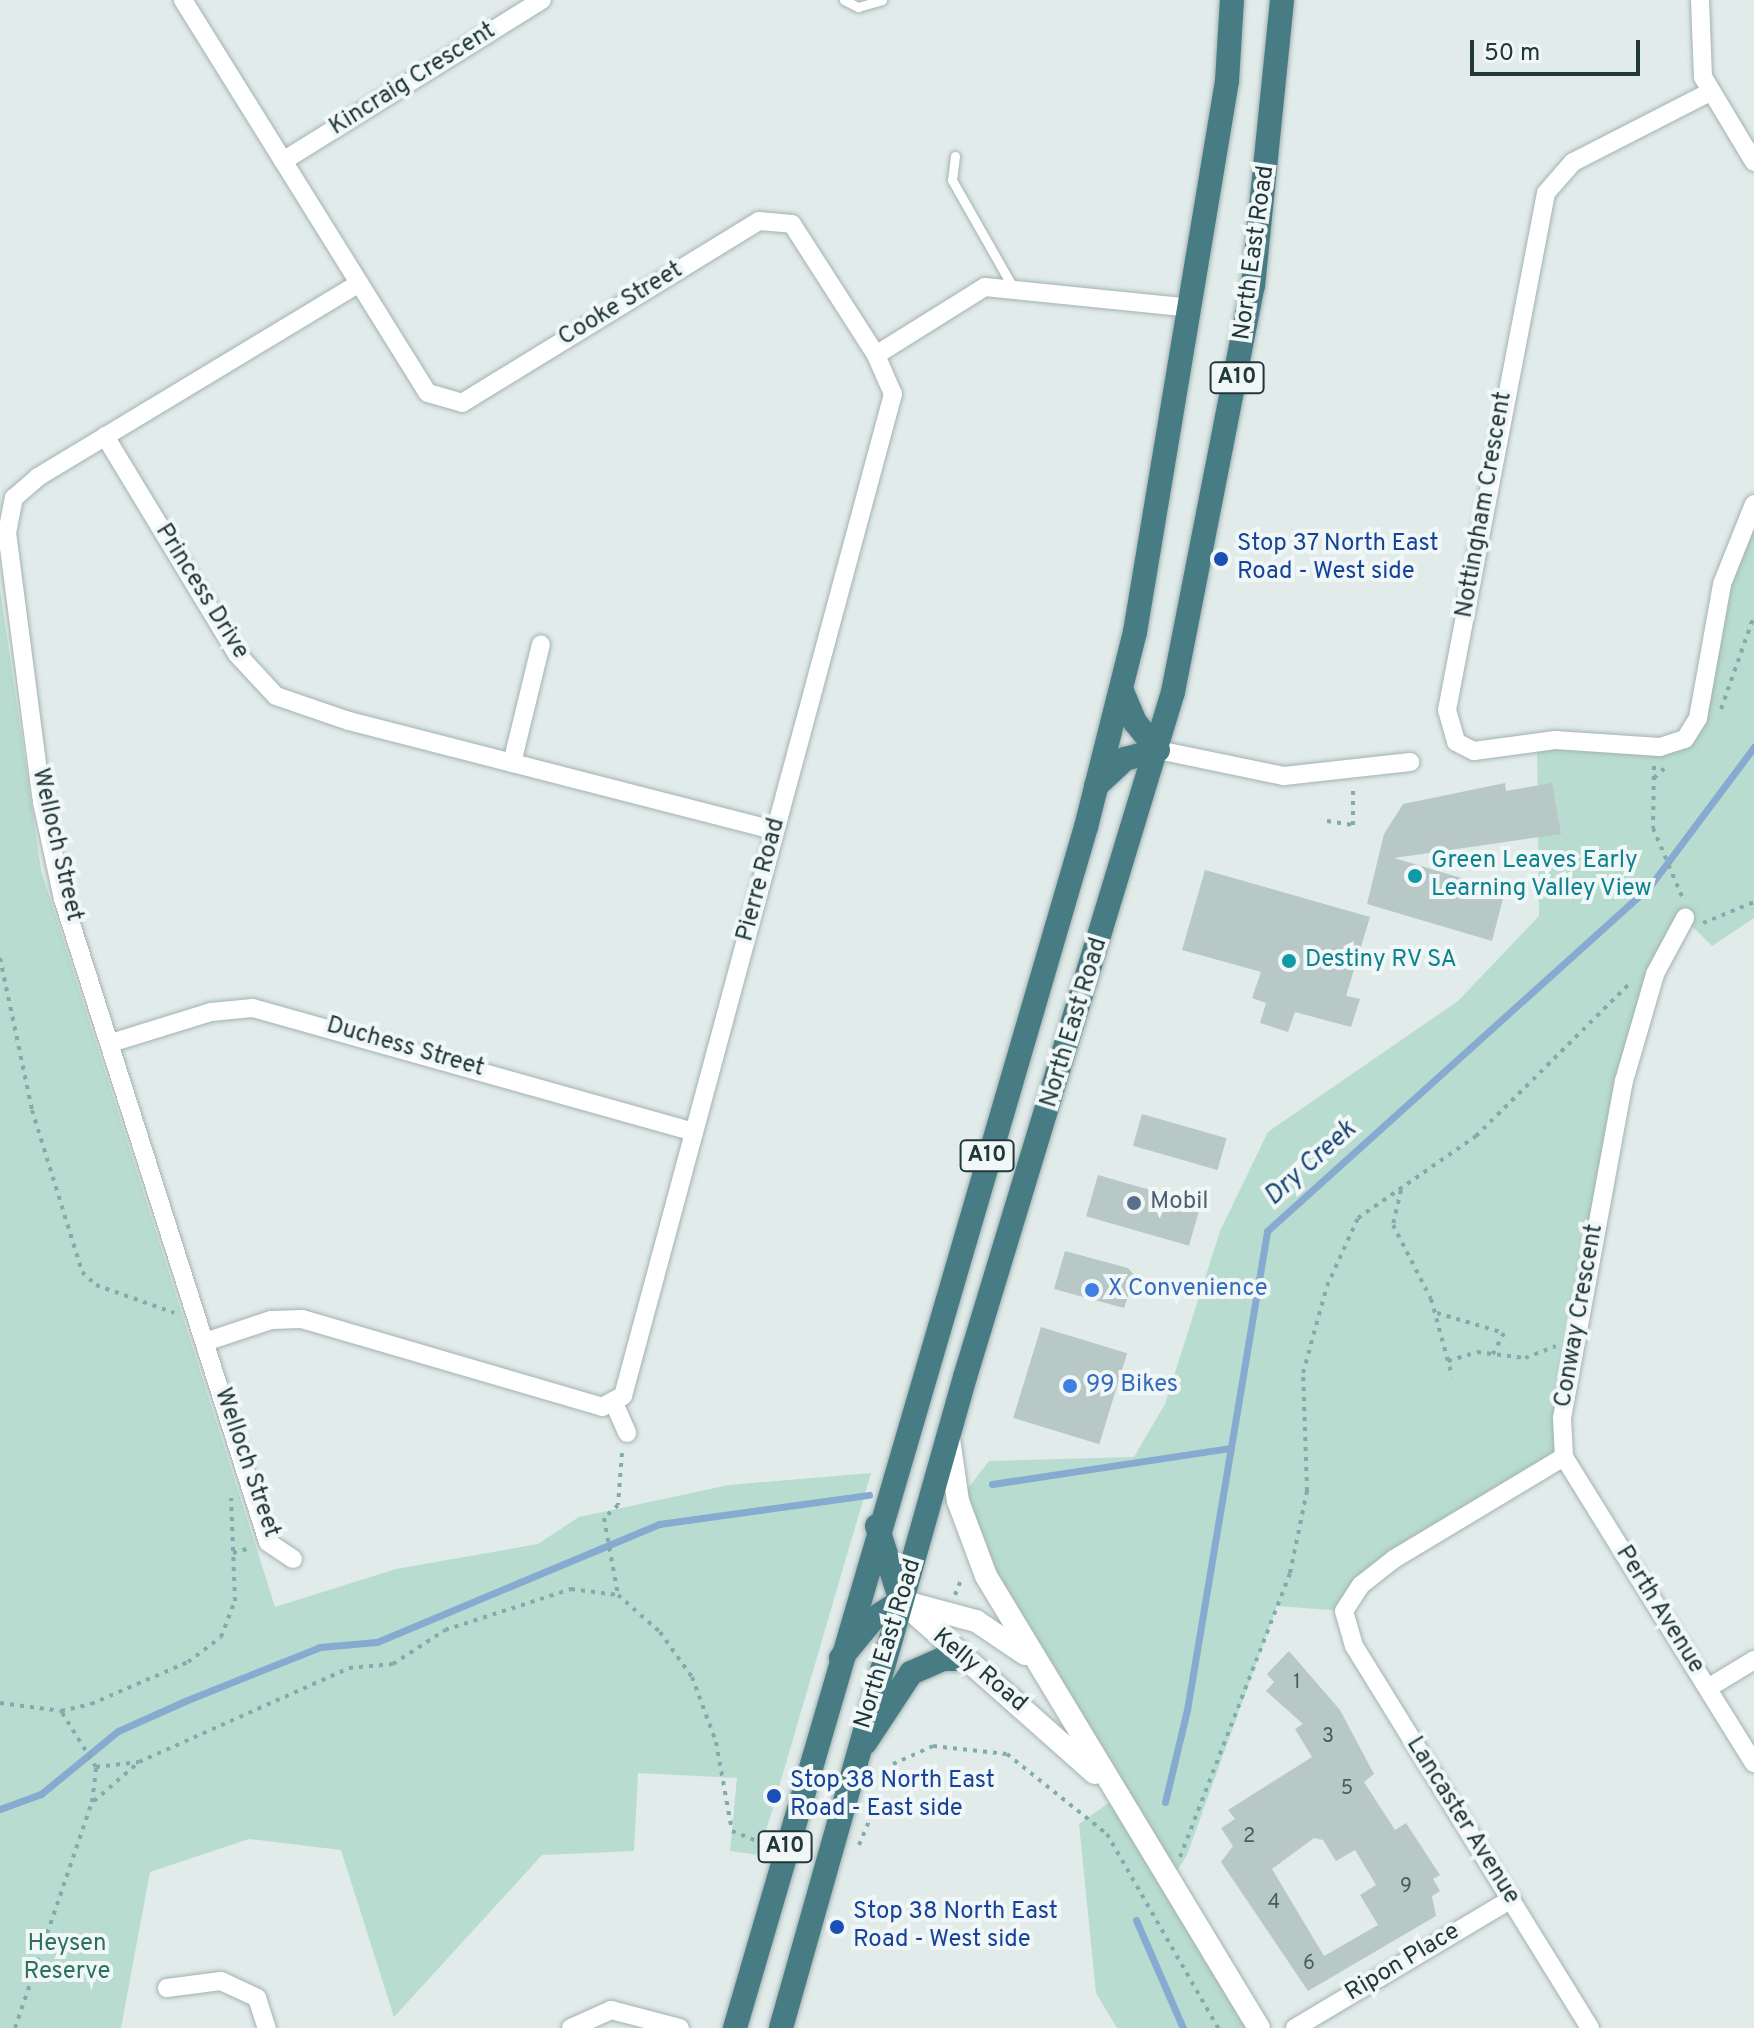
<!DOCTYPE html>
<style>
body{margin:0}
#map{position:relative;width:1754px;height:2028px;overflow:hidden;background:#e0ebea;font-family:Overpass,sans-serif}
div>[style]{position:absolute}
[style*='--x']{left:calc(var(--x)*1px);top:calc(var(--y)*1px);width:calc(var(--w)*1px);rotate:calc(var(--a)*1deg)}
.green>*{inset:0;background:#b8dccf}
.stream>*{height:7px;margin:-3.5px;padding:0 3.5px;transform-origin:3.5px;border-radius:3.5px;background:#87aad0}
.building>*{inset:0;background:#b8c8c7;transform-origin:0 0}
.path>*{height:4px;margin-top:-2px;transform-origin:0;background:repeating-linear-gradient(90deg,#80acae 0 4px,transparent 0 10px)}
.roads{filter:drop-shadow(0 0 2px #a3b2b2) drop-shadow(0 0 2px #a3b2b2)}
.service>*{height:9px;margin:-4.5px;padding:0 4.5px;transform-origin:4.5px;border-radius:4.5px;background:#fff}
.minor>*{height:18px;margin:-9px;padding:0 9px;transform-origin:9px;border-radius:9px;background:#fff}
.tertiary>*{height:22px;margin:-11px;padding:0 11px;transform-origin:11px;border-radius:11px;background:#fff}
.trunk>*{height:24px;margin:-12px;padding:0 12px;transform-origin:12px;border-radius:12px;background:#487c84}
.dots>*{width:22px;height:22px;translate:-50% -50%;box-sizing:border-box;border:4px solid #f0f7f6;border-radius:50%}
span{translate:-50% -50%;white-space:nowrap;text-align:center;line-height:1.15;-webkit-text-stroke:8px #f0f7f6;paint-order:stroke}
.number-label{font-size:20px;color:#475c5e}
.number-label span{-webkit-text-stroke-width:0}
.shield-label span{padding:2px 6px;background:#f0f7f6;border:2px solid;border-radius:6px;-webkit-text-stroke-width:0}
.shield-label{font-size:22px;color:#21383b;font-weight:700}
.street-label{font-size:24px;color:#21383b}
.transit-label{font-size:24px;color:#164399}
.left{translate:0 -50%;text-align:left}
.culture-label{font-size:24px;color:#0d838f}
.service-label{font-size:24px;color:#4e5e75}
.shop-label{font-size:24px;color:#366cbe}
.park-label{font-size:24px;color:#2b7160}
.water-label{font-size:26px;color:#1b4676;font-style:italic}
.scale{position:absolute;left:1470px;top:40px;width:170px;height:36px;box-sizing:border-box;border:4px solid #21383b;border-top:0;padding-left:10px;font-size:24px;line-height:28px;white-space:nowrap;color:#21383b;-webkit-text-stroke:6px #f0f7f6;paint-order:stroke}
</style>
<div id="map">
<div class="green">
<i style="clip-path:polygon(1754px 504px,1754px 918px,1712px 946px,1685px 919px,1640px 1020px,1564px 1457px,1394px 1559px,1344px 1611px,1277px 1606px,1187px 1855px,1170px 1882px,1259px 2028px,1117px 2028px,1096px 1993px,1079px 1824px,1117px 1797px,958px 1501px,989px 1461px,1134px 1457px,1165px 1404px,1220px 1231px,1268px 1132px,1458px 1001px,1539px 916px,1537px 741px,1656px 747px,1688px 737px)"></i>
<i style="clip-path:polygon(0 589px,41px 870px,275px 1607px,396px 1569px,538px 1544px,579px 1517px,729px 1485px,871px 1473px,759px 1855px,730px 1851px,737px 1778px,638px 1773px,634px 1851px,542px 1855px,394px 2017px,341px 1850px,249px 1839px,150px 1872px,121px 2028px,0 2028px)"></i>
</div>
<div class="stream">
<i style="--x:992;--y:1484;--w:240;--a:-8.6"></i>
<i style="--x:1165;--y:1802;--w:95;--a:-76.6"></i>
<i style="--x:1187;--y:1710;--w:486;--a:-80.5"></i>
<i style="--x:1267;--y:1231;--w:515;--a:-42.01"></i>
<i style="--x:1650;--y:886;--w:174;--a:-53.2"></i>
<i style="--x:0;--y:1809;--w:44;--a:-20.1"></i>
<i style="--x:41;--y:1794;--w:99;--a:-39.3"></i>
<i style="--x:118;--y:1731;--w:73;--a:-24.1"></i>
<i style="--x:185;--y:1701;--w:145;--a:-21.8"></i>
<i style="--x:320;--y:1647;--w:57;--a:-5"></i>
<i style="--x:377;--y:1642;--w:306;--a:-22.7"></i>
<i style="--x:659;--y:1524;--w:212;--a:-7.9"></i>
<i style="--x:1136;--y:1920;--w:118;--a:66.5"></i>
</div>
<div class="building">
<i style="clip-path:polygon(1505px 783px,1506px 791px,1552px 783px,1561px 834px,1394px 858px,1505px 891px,1492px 941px,1367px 904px,1384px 834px,1403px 804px)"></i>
<i style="clip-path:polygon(1205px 870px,1370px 917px,1346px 996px,1360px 999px,1351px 1027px,1295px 1012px,1288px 1032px,1260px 1023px,1266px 1003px,1252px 998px,1261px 972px,1182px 950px)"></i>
<i style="left:1142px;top:1114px;width:88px;height:33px;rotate:16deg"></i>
<i style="left:1098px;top:1175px;width:107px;height:43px;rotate:16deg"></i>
<i style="clip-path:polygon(1065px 1251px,1128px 1268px,1135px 1276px,1124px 1308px,1054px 1289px)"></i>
<i style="left:1041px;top:1327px;width:90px;height:95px;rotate:17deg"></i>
<i style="clip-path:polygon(evenodd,1289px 1651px,1340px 1710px,1374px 1774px,1364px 1782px,1395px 1830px,1406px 1823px,1440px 1875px,1433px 1879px,1440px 1891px,1432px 1896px,1436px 1916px,1308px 1991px,1221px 1862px,1233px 1846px,1221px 1828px,1235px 1819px,1228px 1810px,1312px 1757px,1295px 1729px,1303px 1724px,1266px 1691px,1274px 1682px,1267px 1674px,1289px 1651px,1314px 1838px,1323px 1840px,1336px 1861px,1355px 1850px,1376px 1885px,1360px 1895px,1378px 1925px,1324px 1956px,1272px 1869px,1314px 1838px)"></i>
</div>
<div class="path">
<i style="--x:1721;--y:709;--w:99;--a:-70.5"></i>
<i style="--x:1654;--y:766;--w:62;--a:90.9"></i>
<i style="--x:1653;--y:828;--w:77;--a:67.1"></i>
<i style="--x:1654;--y:778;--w:18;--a:-43"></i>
<i style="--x:1327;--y:821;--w:26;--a:9"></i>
<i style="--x:1353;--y:825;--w:35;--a:-90"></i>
<i style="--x:1703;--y:923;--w:55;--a:-22.4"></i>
<i style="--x:0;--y:958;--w:155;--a:78.1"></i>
<i style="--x:32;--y:1110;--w:170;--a:72.8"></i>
<i style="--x:82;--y:1272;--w:19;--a:43"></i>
<i style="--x:96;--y:1285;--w:83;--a:19.7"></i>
<i style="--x:1401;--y:1190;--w:36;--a:103"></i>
<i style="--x:1393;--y:1225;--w:83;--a:62.8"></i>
<i style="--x:1431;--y:1299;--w:80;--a:74.7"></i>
<i style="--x:1437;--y:1313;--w:70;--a:16.6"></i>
<i style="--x:1504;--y:1333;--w:24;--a:118"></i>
<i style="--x:1448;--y:1361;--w:30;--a:-17"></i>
<i style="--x:1477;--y:1352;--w:48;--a:7.1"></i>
<i style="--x:1525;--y:1358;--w:33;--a:-21"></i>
<i style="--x:622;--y:1453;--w:52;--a:94.4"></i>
<i style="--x:618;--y:1505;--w:19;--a:137"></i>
<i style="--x:604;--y:1518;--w:78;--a:79.7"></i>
<i style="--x:618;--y:1595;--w:56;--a:41.4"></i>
<i style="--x:660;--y:1632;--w:55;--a:54.6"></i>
<i style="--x:692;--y:1677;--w:69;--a:69.7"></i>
<i style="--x:716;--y:1742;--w:90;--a:79.8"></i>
<i style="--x:732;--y:1831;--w:37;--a:22"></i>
<i style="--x:233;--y:1553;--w:18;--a:-16"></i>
<i style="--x:955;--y:1595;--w:18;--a:-68"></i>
<i style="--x:0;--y:1703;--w:62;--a:7.5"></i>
<i style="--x:61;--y:1711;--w:31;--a:-13"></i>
<i style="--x:91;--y:1704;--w:106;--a:-23.4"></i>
<i style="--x:188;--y:1662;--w:41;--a:-37.1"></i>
<i style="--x:221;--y:1637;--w:39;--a:-69"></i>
<i style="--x:235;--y:1601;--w:103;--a:-92.2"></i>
<i style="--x:96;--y:1767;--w:43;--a:-6.6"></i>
<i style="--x:139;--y:1762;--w:230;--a:-24.1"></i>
<i style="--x:349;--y:1668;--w:44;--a:-5.2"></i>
<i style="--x:393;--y:1664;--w:62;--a:-33.2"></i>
<i style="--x:445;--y:1630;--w:133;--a:-18"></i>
<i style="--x:571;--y:1589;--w:47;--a:7.3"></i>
<i style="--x:94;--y:1801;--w:60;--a:-40.9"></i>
<i style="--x:859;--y:1845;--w:88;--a:-67.2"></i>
<i style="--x:893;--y:1764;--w:44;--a:-24.2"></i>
<i style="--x:933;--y:1746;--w:74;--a:6.2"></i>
<i style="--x:1007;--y:1754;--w:128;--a:38.7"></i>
<i style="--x:1107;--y:1834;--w:224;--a:60.2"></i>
<i style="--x:1180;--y:1857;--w:305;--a:-68.8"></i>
<i style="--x:1290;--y:1573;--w:84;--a:-78.3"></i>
<i style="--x:1307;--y:1491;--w:118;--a:-91.9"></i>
<i style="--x:1303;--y:1373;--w:90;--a:-74.6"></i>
<i style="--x:1327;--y:1286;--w:75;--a:-65.5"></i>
<i style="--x:1358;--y:1218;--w:144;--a:-34.8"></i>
<i style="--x:1476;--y:1136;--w:217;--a:-44.8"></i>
<i style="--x:15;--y:2028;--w:239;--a:-71.2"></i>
<i style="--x:92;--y:1802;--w:35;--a:-83"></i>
<i style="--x:96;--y:1767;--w:66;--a:-122"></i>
</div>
<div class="roads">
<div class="service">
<i style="--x:844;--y:0;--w:16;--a:27"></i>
<i style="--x:858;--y:7;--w:25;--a:-16"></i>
<i style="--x:955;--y:156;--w:24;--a:97"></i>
<i style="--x:952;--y:180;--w:125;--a:60.4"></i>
</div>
<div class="minor">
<i style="--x:183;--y:0;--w:463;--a:58.1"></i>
<i style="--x:428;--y:393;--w:35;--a:16"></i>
<i style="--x:462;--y:403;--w:348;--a:-31.5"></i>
<i style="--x:759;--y:221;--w:33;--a:5"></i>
<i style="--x:792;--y:224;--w:156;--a:57.3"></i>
<i style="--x:876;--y:355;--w:128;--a:-32"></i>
<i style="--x:985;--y:287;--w:208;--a:5.8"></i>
<i style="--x:1700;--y:0;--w:77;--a:87.8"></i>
<i style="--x:1703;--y:77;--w:99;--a:59"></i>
<i style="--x:1710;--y:92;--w:154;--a:152.9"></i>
<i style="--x:1573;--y:162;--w:41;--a:131.1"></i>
<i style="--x:1546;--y:193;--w:526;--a:100.84"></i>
<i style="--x:1447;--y:710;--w:33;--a:74"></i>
<i style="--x:1456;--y:742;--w:20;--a:27"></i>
<i style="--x:1474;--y:751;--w:82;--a:-7.7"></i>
<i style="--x:1555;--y:740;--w:105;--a:3.8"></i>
<i style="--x:1660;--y:747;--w:26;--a:-18"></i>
<i style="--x:1685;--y:739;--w:25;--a:-58"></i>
<i style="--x:1698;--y:718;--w:136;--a:-79.8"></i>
<i style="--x:1722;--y:584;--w:86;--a:-68.2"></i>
<i style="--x:283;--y:161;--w:305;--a:-31.9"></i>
<i style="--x:105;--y:436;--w:255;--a:58.8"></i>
<i style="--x:237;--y:654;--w:57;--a:47.1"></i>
<i style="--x:276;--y:696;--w:77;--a:18.9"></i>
<i style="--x:349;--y:721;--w:440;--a:14.4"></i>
<i style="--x:1158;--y:750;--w:129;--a:11.7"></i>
<i style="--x:1284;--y:776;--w:127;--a:-6.3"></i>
<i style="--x:512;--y:763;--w:122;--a:-76.3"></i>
<i style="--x:114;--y:1042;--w:102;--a:-17.2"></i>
<i style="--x:211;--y:1012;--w:42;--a:-5.4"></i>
<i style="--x:253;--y:1008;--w:458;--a:15.7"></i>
<i style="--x:205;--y:1342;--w:70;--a:-18.4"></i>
<i style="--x:271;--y:1320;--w:31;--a:-2"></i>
<i style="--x:302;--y:1319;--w:313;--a:16.3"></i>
<i style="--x:602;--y:1407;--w:24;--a:-28"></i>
<i style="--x:623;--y:1396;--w:1038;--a:-74.92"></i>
<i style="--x:893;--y:394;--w:43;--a:-113.6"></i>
<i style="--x:613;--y:1401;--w:35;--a:66"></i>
<i style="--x:1564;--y:1457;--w:360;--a:58.2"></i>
<i style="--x:293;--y:1559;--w:30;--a:-146"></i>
<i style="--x:268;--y:1542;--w:675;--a:-107.68"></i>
<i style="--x:63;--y:899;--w:99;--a:-102.2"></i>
<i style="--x:42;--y:802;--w:271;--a:-97.4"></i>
<i style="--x:7;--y:533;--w:36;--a:-79"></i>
<i style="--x:14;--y:498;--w:32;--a:-41"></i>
<i style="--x:38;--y:477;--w:375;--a:-31.1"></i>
<i style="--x:1708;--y:1688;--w:54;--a:-31.3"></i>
<i style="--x:167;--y:1988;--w:54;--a:-7.4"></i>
<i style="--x:221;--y:1981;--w:40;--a:25"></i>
<i style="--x:257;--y:1998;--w:32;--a:72"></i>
<i style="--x:571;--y:2028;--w:44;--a:-24.2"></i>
<i style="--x:611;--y:2010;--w:71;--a:14.6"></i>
<i style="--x:1295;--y:2028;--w:252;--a:-30.8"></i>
<i style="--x:1590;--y:2028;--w:449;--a:-121.7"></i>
<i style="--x:1354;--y:1646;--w:36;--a:-106"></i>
<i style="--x:1344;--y:1611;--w:31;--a:-57"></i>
<i style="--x:1361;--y:1585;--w:42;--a:-38.2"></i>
<i style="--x:1394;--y:1559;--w:198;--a:-31"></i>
<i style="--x:1564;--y:1457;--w:39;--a:-93"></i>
<i style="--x:1562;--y:1418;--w:343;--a:-79.6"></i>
<i style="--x:1624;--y:1081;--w:111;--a:-73.8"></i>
<i style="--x:1655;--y:974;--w:64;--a:-61.8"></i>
</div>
<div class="tertiary">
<i style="--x:949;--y:1439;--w:63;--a:81.7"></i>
<i style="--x:958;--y:1501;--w:80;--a:69.5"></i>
<i style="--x:986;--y:1576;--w:528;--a:58.87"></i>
<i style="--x:901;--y:1601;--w:259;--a:41.6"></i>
<i style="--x:901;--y:1601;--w:78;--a:14.9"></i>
<i style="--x:976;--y:1621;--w:59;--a:34"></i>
</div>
<div class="trunk">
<i style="--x:1121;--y:689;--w:36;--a:67"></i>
<i style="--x:1135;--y:722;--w:36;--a:51"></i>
<i style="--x:1096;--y:786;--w:40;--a:-43"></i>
<i style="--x:1125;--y:759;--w:34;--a:-15"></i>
<i style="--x:877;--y:1526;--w:79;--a:72.3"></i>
<i style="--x:841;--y:1658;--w:50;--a:-50.6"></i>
<i style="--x:873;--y:1619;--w:33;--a:-33"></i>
<i style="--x:865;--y:1743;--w:84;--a:-56.7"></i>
<i style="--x:911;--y:1673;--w:34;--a:-24"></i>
<i style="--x:942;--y:1659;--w:23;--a:0"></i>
<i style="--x:735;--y:2028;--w:1251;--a:-73.71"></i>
<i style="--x:1086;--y:827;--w:201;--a:-75.9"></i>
<i style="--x:1135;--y:632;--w:559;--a:-80.52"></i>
<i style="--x:1227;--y:81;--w:81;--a:-86.5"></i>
<i style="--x:781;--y:2028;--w:677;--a:-74.22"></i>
<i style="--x:965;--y:1377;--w:716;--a:-73.11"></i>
<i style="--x:1173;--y:692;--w:414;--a:-78.9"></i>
<i style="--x:1253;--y:286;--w:287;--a:-84.2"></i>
</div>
</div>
<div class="dots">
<i style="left:1221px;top:559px;background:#1a4fb4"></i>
<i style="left:1415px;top:876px;background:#0f9aa8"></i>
<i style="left:1289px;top:961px;background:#0f9aa8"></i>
<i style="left:1134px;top:1203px;background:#5c6f8a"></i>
<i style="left:1092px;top:1290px;background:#3f7fe0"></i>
<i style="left:1070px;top:1386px;background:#3f7fe0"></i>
<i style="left:774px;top:1796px;background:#1a4fb4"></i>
<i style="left:837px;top:1927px;background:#1a4fb4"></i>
</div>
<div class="number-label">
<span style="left:1297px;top:1683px">1</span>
<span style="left:1328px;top:1737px">3</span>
<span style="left:1347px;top:1789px">5</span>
<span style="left:1249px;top:1837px">2</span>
<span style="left:1406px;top:1887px">9</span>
<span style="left:1274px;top:1903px">4</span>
<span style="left:1309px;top:1964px">6</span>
</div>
<div class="shield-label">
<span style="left:1237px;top:378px">A10</span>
<span style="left:987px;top:1156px">A10</span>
<span style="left:785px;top:1847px">A10</span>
</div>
<div class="street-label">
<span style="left:413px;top:80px;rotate:-32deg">Kincraig Crescent</span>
<span style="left:1255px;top:253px;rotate:-82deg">North East Road</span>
<span style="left:621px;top:305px;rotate:-31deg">Cooke Street</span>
<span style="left:1485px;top:505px;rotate:-80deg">Nottingham Crescent</span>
<span style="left:201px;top:592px;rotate:58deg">Princess Drive</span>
<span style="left:56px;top:845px;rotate:77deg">Welloch Street</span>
<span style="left:762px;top:880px;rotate:-75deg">Pierre Road</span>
<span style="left:1075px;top:1023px;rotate:-73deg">North East Road</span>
<span style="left:405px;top:1048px;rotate:16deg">Duchess Street</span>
<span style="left:1580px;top:1316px;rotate:-80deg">Conway Crescent</span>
<span style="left:246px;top:1463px;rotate:71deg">Welloch Street</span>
<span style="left:1659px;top:1610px;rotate:58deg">Perth Avenue</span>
<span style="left:889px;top:1644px;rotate:-73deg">North East Road</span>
<span style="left:979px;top:1671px;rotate:40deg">Kelly Road</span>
<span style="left:1462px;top:1821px;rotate:58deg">Lancaster Avenue</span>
<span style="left:1403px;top:1963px;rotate:-31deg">Ripon Place</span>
</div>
<div class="transit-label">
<span class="left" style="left:1237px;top:559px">Stop 37 North East<br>Road - West side</span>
<span class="left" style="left:790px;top:1796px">Stop 38 North East<br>Road - East side</span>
<span class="left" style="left:853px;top:1927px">Stop 38 North East<br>Road - West side</span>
</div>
<div class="culture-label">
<span class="left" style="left:1431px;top:876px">Green Leaves Early<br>Learning Valley View</span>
<span class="left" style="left:1305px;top:961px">Destiny RV SA</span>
</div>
<div class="service-label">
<span class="left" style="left:1150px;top:1203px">Mobil</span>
</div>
<div class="shop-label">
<span class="left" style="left:1108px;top:1290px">X Convenience</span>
<span class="left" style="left:1086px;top:1386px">99 Bikes</span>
</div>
<div class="park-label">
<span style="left:67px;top:1959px">Heysen<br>Reserve</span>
</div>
<div class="water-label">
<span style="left:1311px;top:1164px;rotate:-42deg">Dry Creek</span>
</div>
<div class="scale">50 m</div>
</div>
